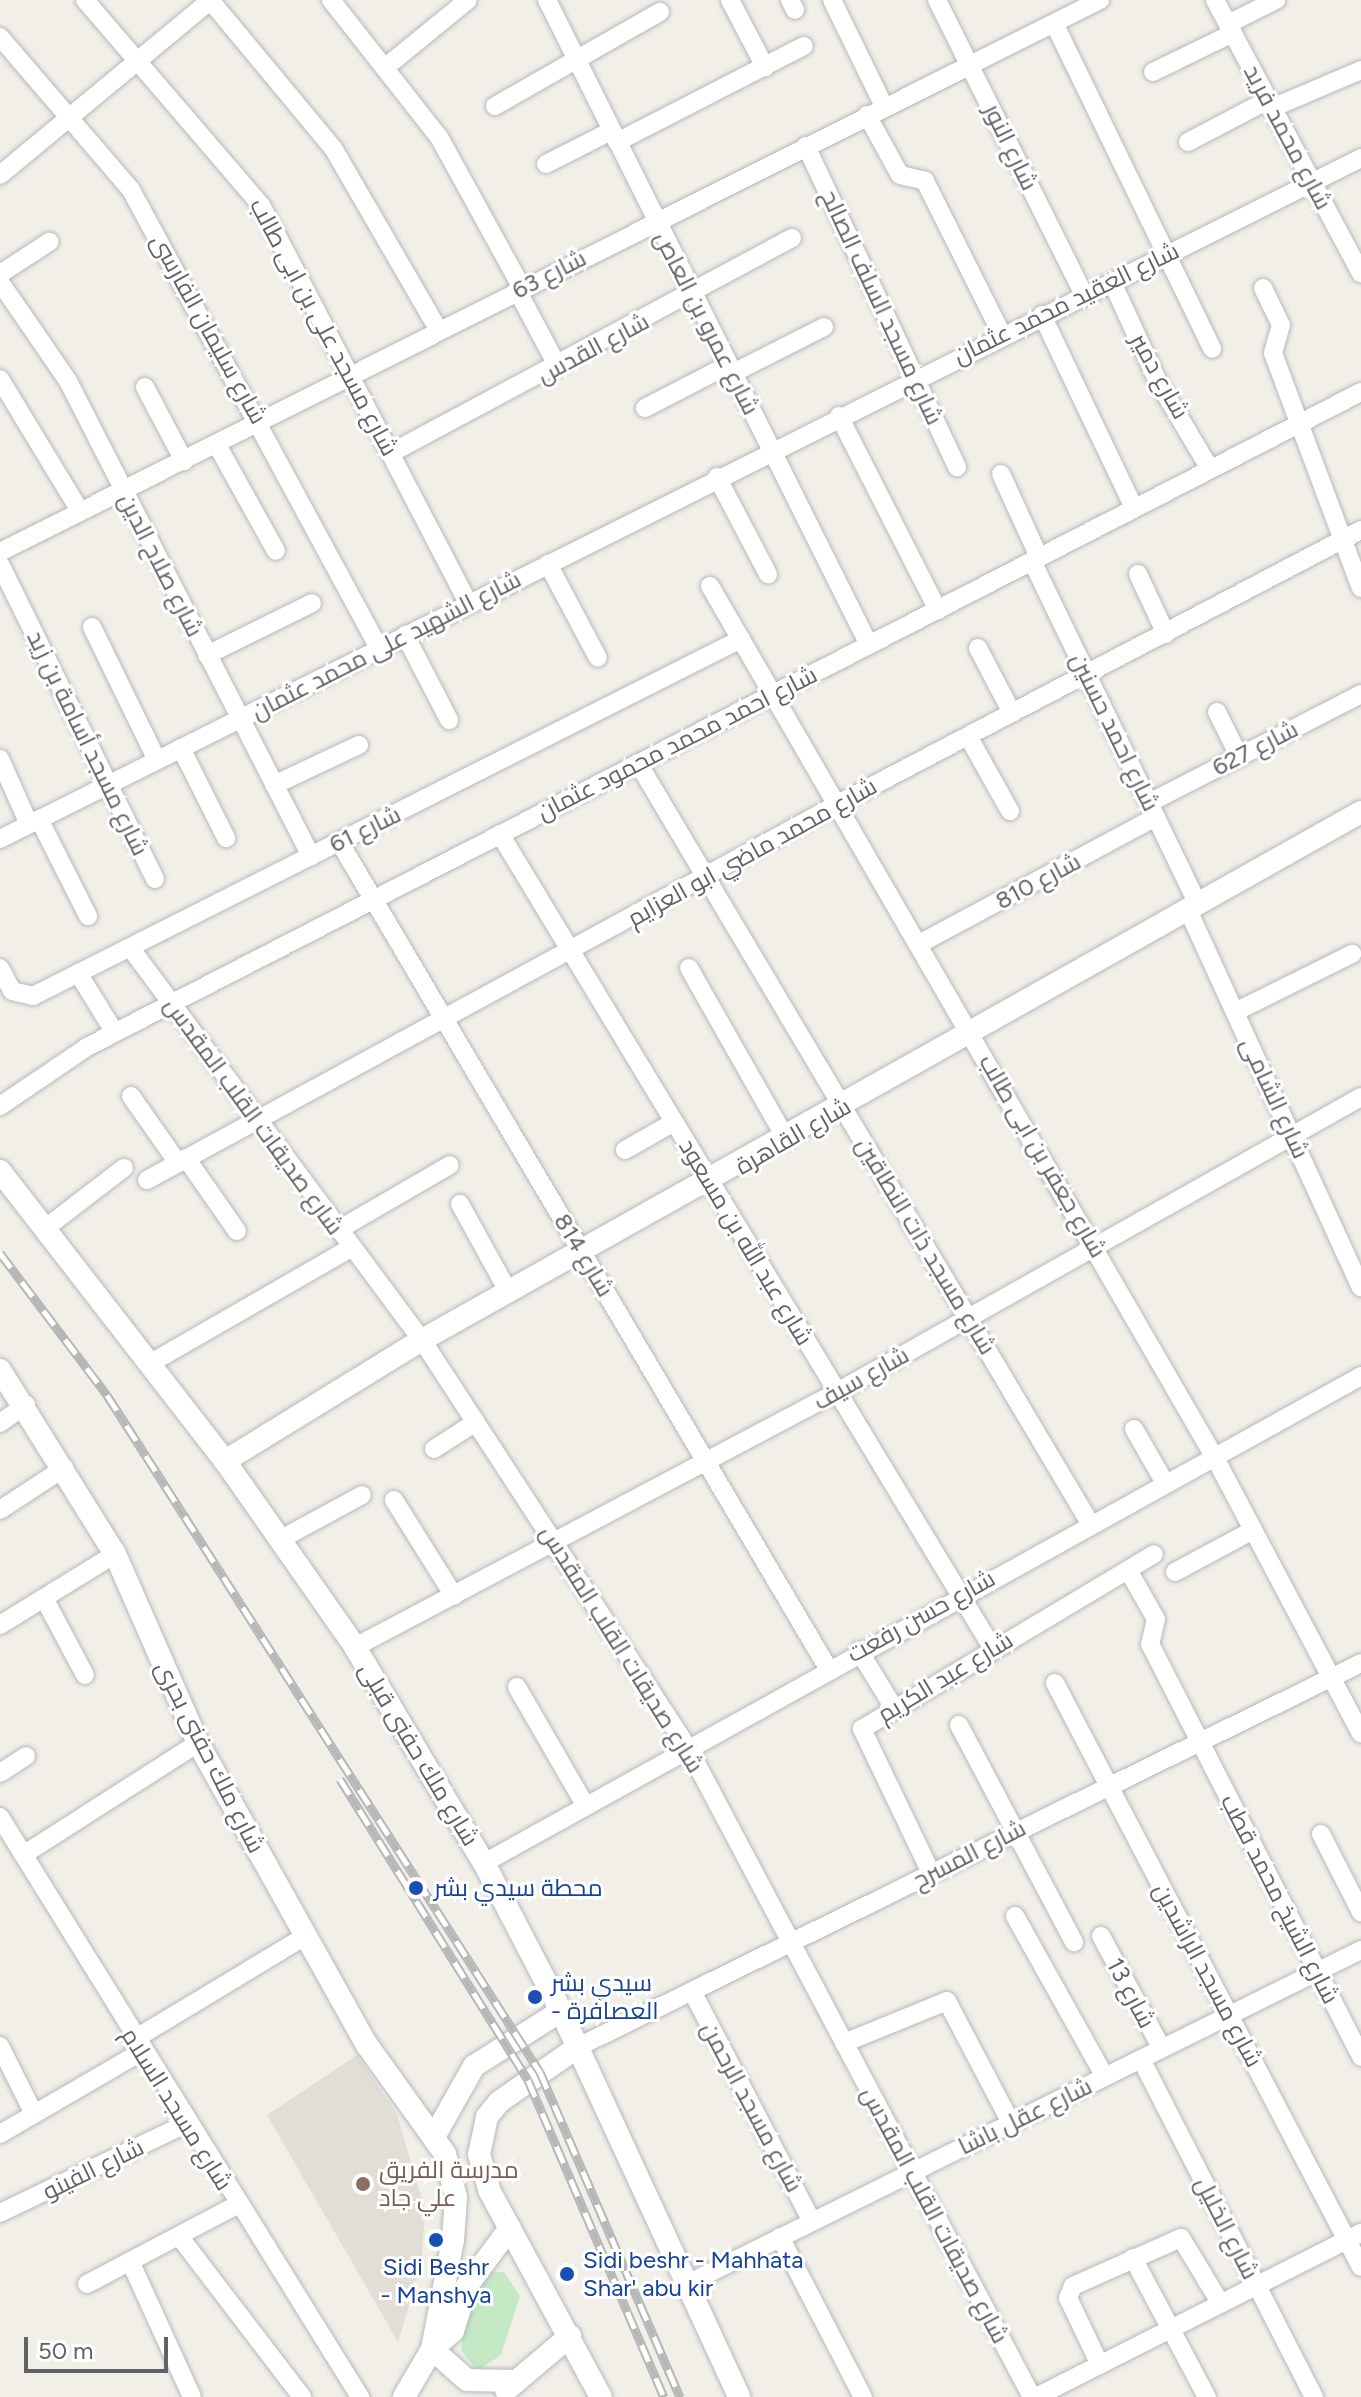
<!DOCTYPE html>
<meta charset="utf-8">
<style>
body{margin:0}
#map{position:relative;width:1361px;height:2397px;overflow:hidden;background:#f1efe8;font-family:Figtree,Cairo,sans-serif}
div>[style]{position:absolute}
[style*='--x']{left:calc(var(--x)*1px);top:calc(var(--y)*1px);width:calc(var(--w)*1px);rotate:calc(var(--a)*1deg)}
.education>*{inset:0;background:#e1ded6}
.green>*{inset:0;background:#c5e8c5}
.roads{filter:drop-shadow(0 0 2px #b5b8bc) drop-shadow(0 0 2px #b5b8bc)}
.minor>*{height:18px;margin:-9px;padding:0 9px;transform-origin:9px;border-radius:9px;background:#fff}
.tertiary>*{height:22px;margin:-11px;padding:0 11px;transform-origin:11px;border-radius:11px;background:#fff}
.rail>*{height:9px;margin-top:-4.5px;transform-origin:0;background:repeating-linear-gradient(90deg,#fff 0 18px,#b6b7b8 0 36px);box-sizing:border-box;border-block:2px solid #b6b7b8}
.dots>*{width:22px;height:22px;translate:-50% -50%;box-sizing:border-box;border:4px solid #fff;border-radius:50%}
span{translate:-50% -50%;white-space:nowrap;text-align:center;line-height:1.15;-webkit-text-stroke:6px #fff;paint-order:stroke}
.street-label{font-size:24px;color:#5f6368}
.transit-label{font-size:24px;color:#164399}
.left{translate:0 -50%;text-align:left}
.education-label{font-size:24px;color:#785e54}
.scale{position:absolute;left:24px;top:2337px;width:144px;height:36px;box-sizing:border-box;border:4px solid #5f6368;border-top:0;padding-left:10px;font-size:24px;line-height:28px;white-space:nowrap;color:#5f6368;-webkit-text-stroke:6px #fff;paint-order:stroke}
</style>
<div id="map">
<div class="education">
<i style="clip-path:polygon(357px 2055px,397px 2114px,425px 2210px,421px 2267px,398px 2342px,267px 2115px)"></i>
</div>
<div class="green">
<i style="clip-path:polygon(488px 2272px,504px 2272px,520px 2296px,501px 2355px,477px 2371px,461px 2350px,465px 2306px)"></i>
</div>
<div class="roads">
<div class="minor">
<i style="--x:85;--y:0;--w:270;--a:49.4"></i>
<i style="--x:261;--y:205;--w:449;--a:62.5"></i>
<i style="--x:210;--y:0;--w:192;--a:50.3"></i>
<i style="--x:333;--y:148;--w:211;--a:59.9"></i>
<i style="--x:331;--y:0;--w:174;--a:51.8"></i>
<i style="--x:439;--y:137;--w:172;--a:61.2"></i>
<i style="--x:547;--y:0;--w:721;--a:63.47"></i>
<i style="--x:730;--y:0;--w:76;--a:62.4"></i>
<i style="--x:790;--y:0;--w:11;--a:63"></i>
<i style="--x:832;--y:0;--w:118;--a:63.9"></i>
<i style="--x:937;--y:0;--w:330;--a:63.5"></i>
<i style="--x:1215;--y:0;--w:310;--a:61.9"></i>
<i style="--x:1054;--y:23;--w:362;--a:64.1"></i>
<i style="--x:1228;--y:24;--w:54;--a:-26.6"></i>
<i style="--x:0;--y:37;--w:201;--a:49.4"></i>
<i style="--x:131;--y:190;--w:521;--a:61.57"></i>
<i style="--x:387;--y:66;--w:104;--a:-39.2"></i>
<i style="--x:1153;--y:72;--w:89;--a:-26"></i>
<i style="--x:495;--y:106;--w:190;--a:-29.7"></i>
<i style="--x:1272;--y:108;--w:97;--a:-23.1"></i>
<i style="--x:867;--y:115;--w:68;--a:61.2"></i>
<i style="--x:900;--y:175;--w:26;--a:13"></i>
<i style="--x:925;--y:181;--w:172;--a:63.4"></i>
<i style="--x:617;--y:142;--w:210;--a:-27.2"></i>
<i style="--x:1188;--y:142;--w:90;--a:-27.7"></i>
<i style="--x:806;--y:146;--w:355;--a:64.8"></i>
<i style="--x:546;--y:164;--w:73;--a:-26.9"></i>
<i style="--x:0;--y:175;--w:274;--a:-39.7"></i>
<i style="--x:0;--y:274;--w:59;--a:-33.1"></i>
<i style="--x:0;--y:282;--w:120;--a:55.5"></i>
<i style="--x:68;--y:381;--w:534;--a:62.91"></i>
<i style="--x:1112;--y:282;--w:108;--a:65.3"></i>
<i style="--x:1157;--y:380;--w:104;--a:59.2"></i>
<i style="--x:1263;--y:288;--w:41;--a:64.1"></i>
<i style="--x:1281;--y:325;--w:29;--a:106"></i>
<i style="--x:1273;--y:353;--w:251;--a:69.5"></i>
<i style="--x:517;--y:290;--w:87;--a:62"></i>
<i style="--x:1042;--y:315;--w:214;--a:64.5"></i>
<i style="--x:733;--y:373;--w:102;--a:-26.8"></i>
<i style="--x:0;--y:379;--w:154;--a:58.8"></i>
<i style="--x:145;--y:387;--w:84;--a:62.2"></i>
<i style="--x:645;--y:408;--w:93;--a:-27.4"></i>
<i style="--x:839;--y:416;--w:218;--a:63"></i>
<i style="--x:217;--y:445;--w:121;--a:60.9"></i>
<i style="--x:391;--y:453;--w:455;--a:-28.2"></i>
<i style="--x:1001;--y:474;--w:91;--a:65.4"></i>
<i style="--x:717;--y:477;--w:110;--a:62.3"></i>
<i style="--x:0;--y:552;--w:1231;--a:-26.65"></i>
<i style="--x:1032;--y:561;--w:381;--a:64.2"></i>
<i style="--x:0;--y:564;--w:351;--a:63.8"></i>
<i style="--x:548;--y:564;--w:106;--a:62"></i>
<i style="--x:1138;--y:574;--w:66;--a:65"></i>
<i style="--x:710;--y:586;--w:1005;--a:59.92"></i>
<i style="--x:1214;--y:1456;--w:314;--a:62.1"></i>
<i style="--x:92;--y:627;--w:148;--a:64"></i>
<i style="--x:405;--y:635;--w:96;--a:62.6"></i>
<i style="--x:978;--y:648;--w:73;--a:62.4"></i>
<i style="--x:207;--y:655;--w:117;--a:-26.3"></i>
<i style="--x:1217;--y:712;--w:49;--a:63.4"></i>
<i style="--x:968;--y:736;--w:86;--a:60.8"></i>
<i style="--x:181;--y:748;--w:101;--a:63.4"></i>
<i style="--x:0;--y:759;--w:71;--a:66"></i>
<i style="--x:638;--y:763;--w:884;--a:59.26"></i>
<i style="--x:274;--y:785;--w:94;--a:-25.2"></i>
<i style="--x:1149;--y:803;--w:238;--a:-27.2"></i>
<i style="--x:39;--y:819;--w:109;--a:63.2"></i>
<i style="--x:500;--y:834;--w:953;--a:58.83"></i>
<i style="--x:0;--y:839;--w:1522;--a:-26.58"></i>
<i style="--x:340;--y:843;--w:959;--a:59.4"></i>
<i style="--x:1188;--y:910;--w:415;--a:65.4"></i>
<i style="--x:919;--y:944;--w:269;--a:-28.2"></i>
<i style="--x:132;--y:950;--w:486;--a:53.4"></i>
<i style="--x:422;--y:1340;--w:485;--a:56.9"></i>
<i style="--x:687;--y:1746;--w:737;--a:62.08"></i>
<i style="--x:0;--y:968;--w:26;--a:62"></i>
<i style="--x:12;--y:991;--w:22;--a:13"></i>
<i style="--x:33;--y:996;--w:793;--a:-26.76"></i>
<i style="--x:689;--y:968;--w:197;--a:60.4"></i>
<i style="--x:78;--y:973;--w:70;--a:58.3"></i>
<i style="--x:1235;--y:1012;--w:131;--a:-26.4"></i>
<i style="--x:131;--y:1096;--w:82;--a:55"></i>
<i style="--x:0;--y:1106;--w:105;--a:-34.1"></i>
<i style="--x:87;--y:1047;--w:1433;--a:-27.21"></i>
<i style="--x:625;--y:1150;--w:56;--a:-29.7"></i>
<i style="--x:186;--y:1158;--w:89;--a:55.1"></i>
<i style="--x:147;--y:1180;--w:784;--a:-28.56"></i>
<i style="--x:836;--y:805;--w:593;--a:-27.65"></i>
<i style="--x:460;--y:1204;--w:102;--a:61.2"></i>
<i style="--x:47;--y:1227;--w:97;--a:-37.5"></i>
<i style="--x:338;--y:1230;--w:129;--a:-30.1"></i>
<i style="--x:149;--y:1364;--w:233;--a:-29.9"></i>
<i style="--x:0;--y:1423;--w:32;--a:-35"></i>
<i style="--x:1134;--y:1429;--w:62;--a:60.1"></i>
<i style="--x:434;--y:1449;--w:50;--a:-32.7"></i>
<i style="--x:394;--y:1500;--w:113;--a:58"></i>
<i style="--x:0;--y:1510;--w:77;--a:-33.3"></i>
<i style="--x:281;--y:1539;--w:92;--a:-28.5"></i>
<i style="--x:1128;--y:1570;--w:56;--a:60.3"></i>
<i style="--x:1156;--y:1619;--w:26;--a:103"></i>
<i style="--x:1150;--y:1644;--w:464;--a:62.9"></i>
<i style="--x:1175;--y:1572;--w:89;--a:-28.3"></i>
<i style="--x:44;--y:1598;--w:87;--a:62"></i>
<i style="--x:0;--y:1625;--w:135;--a:-31.7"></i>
<i style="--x:355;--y:1647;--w:545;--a:-27.88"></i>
<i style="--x:837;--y:1392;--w:601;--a:-29.38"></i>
<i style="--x:859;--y:1651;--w:67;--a:58.4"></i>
<i style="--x:1055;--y:1683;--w:659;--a:62.35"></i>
<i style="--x:517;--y:1687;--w:136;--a:60"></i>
<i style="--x:959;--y:1725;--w:246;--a:62.1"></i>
<i style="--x:0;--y:1773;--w:31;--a:-33"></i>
<i style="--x:0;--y:1817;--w:683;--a:58.17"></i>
<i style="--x:1321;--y:1834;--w:88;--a:62.9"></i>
<i style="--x:23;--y:1855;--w:208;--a:-32.6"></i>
<i style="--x:484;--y:1863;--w:1003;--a:-29.04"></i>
<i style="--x:931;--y:1873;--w:160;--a:-115.6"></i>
<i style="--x:862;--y:1729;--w:340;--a:-30.9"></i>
<i style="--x:1015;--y:1916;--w:184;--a:60.8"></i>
<i style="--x:1101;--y:1936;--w:128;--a:61.6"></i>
<i style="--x:692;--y:1991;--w:260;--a:62.5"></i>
<i style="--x:133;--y:2040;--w:203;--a:-31.1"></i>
<i style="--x:844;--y:2043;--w:111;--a:-22.2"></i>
<i style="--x:947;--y:2001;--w:138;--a:62.3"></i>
<i style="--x:0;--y:2046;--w:76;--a:63.4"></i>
<i style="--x:578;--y:2047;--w:872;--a:-26.12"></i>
<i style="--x:1141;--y:2059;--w:380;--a:62.9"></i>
<i style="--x:0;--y:2134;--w:163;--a:-30.2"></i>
<i style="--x:0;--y:2213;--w:206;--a:-25.6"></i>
<i style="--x:179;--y:2236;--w:203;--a:52.6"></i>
<i style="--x:780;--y:2237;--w:180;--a:62.6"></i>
<i style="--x:1133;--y:2258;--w:157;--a:62"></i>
<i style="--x:130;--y:2261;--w:149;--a:65.5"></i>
<i style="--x:689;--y:2283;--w:750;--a:-26.36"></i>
<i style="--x:87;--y:2284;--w:170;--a:-27.8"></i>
<i style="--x:1100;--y:2365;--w:74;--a:-115.5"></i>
<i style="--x:1068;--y:2298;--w:13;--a:-67"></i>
<i style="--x:1073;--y:2286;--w:118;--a:-24"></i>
<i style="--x:1181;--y:2238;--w:77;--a:58.8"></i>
<i style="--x:1036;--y:2397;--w:364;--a:-26.8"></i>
</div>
<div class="tertiary">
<i style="--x:0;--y:1171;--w:367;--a:52.2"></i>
<i style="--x:225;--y:1461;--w:227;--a:55"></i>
<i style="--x:355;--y:1647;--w:252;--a:59.2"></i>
<i style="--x:484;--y:1863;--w:167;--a:62.5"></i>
<i style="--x:561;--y:2011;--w:425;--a:65.2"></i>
<i style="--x:0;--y:1370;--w:217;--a:58"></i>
<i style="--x:115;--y:1554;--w:206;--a:66.3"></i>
<i style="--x:198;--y:1743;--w:346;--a:60.8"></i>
<i style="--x:367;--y:2045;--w:134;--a:54.4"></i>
<i style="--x:445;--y:2154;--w:44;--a:75.7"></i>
<i style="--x:456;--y:2197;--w:43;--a:94"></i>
<i style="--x:453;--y:2240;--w:111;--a:100.9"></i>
<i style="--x:432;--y:2349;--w:56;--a:120.3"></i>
<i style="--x:225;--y:1461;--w:231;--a:-31.6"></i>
<i style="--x:422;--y:1340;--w:1077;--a:-29.35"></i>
<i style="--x:578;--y:2047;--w:96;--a:145.2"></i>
<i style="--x:499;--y:2102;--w:19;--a:129"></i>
<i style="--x:487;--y:2117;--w:38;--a:102"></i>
<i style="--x:479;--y:2154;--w:37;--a:74"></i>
<i style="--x:489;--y:2190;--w:235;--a:61.6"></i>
<i style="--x:435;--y:2135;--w:79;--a:-60.5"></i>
<i style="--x:474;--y:2066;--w:103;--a:-32.3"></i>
<i style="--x:510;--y:2228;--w:72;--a:126.6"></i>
<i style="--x:467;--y:2286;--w:47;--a:107.3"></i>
<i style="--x:453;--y:2331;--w:28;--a:139"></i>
<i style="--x:432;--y:2349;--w:47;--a:41.5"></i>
<i style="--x:467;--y:2380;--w:48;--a:1.2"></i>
<i style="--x:506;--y:2390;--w:84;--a:-40.2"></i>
</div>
</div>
<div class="rail">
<i style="--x:0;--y:1253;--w:178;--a:53"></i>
<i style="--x:107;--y:1395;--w:804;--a:57.4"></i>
<i style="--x:540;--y:2072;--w:354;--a:66.7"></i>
<i style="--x:340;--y:1779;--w:355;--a:58"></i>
<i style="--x:528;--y:2080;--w:345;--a:66.8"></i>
</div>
<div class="dots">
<i style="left:416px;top:1888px;background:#1a4fb4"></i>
<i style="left:535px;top:1997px;background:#1a4fb4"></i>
<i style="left:363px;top:2184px;background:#8d6e63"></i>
<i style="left:436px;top:2240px;background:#1a4fb4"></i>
<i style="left:567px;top:2274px;background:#1a4fb4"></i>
</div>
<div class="street-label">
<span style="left:1288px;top:137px;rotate:62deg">شارع محمد فريد</span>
<span style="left:1011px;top:147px;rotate:64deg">شارع النور</span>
<span style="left:549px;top:274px;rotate:-27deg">شارع 63</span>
<span style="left:1066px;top:303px;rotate:-26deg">شارع العقيد محمد عثمان</span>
<span style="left:882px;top:307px;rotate:65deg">شارع مسجد السلف الصالح</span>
<span style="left:707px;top:323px;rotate:63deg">شارع عمرو بن العاص</span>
<span style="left:324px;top:327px;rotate:62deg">شارع مسجد على بن ابى طالب</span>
<span style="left:209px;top:329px;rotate:61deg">شارع سليمان الفارسى</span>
<span style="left:593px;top:348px;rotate:-28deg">شارع القدس</span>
<span style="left:1160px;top:376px;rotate:61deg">شارع دمير</span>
<span style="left:161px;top:565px;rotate:63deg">شارع صلاح الدين</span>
<span style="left:386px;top:645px;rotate:-27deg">شارع الشهيد على محمد عثمان</span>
<span style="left:1115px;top:732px;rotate:64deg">شارع احمد حسنين</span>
<span style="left:88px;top:743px;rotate:64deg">شارع مسجد أسامة بن زيد</span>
<span style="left:677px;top:743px;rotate:-27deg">شارع احمد محمد محمود عثمان</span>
<span style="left:1255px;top:748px;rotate:-27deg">شارع 627</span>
<span style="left:365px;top:829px;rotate:-26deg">شارع 61</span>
<span style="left:752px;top:852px;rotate:-29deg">شارع محمد ماضي ابو العزايم</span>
<span style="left:1038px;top:881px;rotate:-28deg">شارع 810</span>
<span style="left:1275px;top:1098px;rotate:65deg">شارع الشامى</span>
<span style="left:254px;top:1116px;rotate:54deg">شارع صديقات القلب المقدس</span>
<span style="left:793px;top:1136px;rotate:-30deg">شارع القاهرة</span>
<span style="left:1043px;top:1156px;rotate:60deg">شارع جعفر بن ابى طالب</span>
<span style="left:746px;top:1242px;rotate:59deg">شارع عبد الله بن مسعود</span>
<span style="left:926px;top:1246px;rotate:59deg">شارع مسجد ذات النطاقين</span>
<span style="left:584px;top:1255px;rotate:59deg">شارع 814</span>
<span style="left:861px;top:1378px;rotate:-29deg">شارع سيف</span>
<span style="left:921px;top:1616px;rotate:-29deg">شارع حسن رفعت</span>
<span style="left:622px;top:1649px;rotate:58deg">شارع صديقات القلب المقدس</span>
<span style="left:945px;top:1677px;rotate:-31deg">شارع عبد الكريم</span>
<span style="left:419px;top:1754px;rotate:59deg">شارع ملك حفنى قبلى</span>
<span style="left:210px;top:1757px;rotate:63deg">شارع ملك حفنى بحرى</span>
<span style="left:969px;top:1854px;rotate:-27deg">شارع المسرح</span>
<span style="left:1280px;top:1899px;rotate:63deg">شارع الشيخ محمد قطب</span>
<span style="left:1208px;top:1975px;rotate:62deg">شارع مسجد الراشدين</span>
<span style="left:1131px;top:1993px;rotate:62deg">شارع 13</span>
<span style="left:752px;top:2107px;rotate:62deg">شارع مسجد الرحمن</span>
<span style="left:177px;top:2109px;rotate:58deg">شارع مسجد السلام</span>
<span style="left:1025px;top:2116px;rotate:-26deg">شارع عقل باشا</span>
<span style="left:93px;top:2169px;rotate:-26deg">شارع الفينو</span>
<span style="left:935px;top:2215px;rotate:62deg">شارع صديقات القلب المقدس</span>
<span style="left:1227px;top:2228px;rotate:63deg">شارع الخليل</span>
</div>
<div class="transit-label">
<span class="left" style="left:434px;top:1888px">محطة سيدي بشر</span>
<span class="left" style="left:551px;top:1997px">سيدي بشر<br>- العصافرة</span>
<span class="left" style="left:583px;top:2274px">Sidi beshr - Mahhata<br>Shar' abu kir</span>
<span style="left:436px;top:2281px">Sidi Beshr<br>- Manshya</span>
</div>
<div class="education-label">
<span class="left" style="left:379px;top:2184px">مدرسة الفريق<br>علي جاد</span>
</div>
<div class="scale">50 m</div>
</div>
